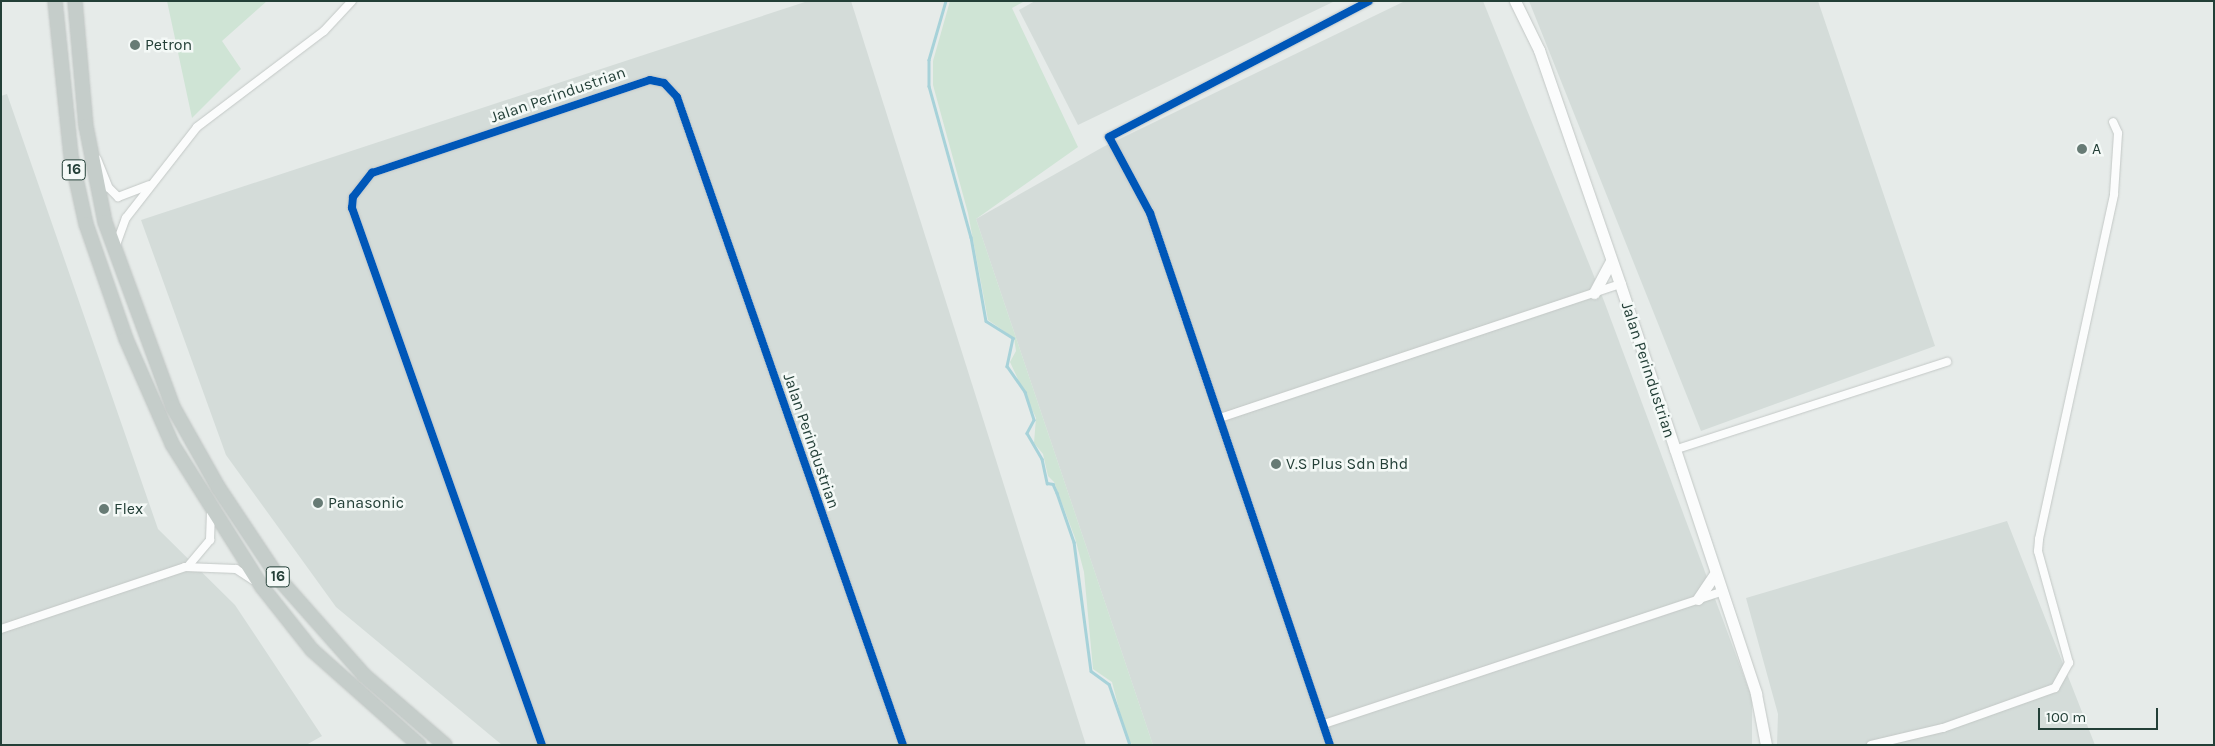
<!DOCTYPE html>
<style>
body{margin:0}
#map{position:relative;width:2215px;height:746px;overflow:hidden;background:#e6ebe9;font-family:Karla,sans-serif}
div>[style]{position:absolute}
[style*='--x']{left:calc(var(--x)*1px);top:calc(var(--y)*1px);width:calc(var(--w)*1px);rotate:calc(var(--a)*1deg)}
.built>*{inset:0;background:#d4dcd9}
.green>*{inset:0;background:#cfe4d5}
.stream>*{height:2.5px;margin:-1.25px;padding:0 1.25px;transform-origin:1.25px;border-radius:1.25px;background:#a7d2d9}
.roads{filter:drop-shadow(0 0 1px #c3c8c6) drop-shadow(0 0 1px #c3c8c6)}
.minor>*{height:8px;margin:-4px;padding:0 4px;transform-origin:4px;border-radius:4px;background:#fbfcfc}
.secondary>*{height:11px;margin:-5.5px;padding:0 5.5px;transform-origin:5.5px;border-radius:5.5px;background:#fbfcfc}
.trunk>*{height:14px;margin:-7px;padding:0 7px;transform-origin:7px;border-radius:7px;background:#c5cdca}
.cycleway>*{height:8px;margin:-4px;padding:0 4px;transform-origin:4px;border-radius:4px;background:#0057b8}
.dots>*{width:14px;height:14px;translate:-50% -50%;box-sizing:border-box;border:2px solid #f4f9f7;border-radius:50%}
span{translate:-50% -50%;white-space:nowrap;text-align:center;line-height:1.15;-webkit-text-stroke:5px #f4f9f7;paint-order:stroke}
.shield-label span{padding:1px 4px;background:#f4f9f7;border:1px solid;border-radius:4px;-webkit-text-stroke-width:0}
.shield-label{font-size:15px;color:#233f37;font-weight:700}
.poi-label{font-size:16px;color:#233f37}
.left{translate:0 -50%;text-align:left}
.street-label{font-size:16px;color:#233f37}
.frame{position:absolute;inset:0;border:2px solid #233f37;pointer-events:none}
.scale{position:absolute;left:2038px;top:708px;width:120px;height:22px;box-sizing:border-box;border:2px solid #233f37;border-top:0;padding-left:6px;font-size:15px;line-height:18px;white-space:nowrap;color:#233f37;-webkit-text-stroke:4px #f4f9f7;paint-order:stroke}
</style>
<div id="map">
<div class="built">
<i style="clip-path:polygon(808px 1px,851px 1px,1086px 745px,502px 745px,336px 607px,226px 455px,141px 220px)"></i>
<i style="clip-path:polygon(1035px 1px,1335px 1px,1078px 125px,1019px 10px)"></i>
<i style="clip-path:polygon(1405px 1px,1483px 1px,1604px 301px,1752px 698px,1752px 745px,1153px 745px,976px 219px,1103px 147px)"></i>
<i style="clip-path:polygon(1529px 1px,1818px 1px,1935px 346px,1701px 431px)"></i>
<i style="clip-path:polygon(7px 94px,158px 529px,235px 605px,322px 736px,306px 745px,1px 745px,1px 96px)"></i>
<i style="clip-path:polygon(2007px 521px,2095px 745px,1777px 745px,1778px 714px,1746px 598px)"></i>
</div>
<div class="green">
<i style="clip-path:polygon(167px 1px,267px 1px,222px 41px,241px 69px,192px 118px)"></i>
<i style="clip-path:polygon(950px 1px,1025px 1px,1012px 8px,1078px 147px,976px 219px,1153px 745px,1133px 745px,1127px 740px,1112px 682px,1093px 669px,1084px 572px,1075px 538px,1054px 482px,1048px 476px,1043px 454px,1034px 443px,1036px 418px,1010px 362px,1016px 351px,1014px 338px,988px 320px,968px 213px,933px 85px,933px 61px)"></i>
</div>
<div class="stream">
<i style="--x:946;--y:1;--w:61;--a:106.1"></i>
<i style="--x:929;--y:60;--w:26;--a:90"></i>
<i style="--x:929;--y:86;--w:157;--a:74.5"></i>
<i style="--x:971;--y:237;--w:85;--a:79.9"></i>
<i style="--x:986;--y:321;--w:32;--a:32"></i>
<i style="--x:1013;--y:338;--w:29;--a:102"></i>
<i style="--x:1007;--y:366;--w:32;--a:55"></i>
<i style="--x:1025;--y:392;--w:29;--a:72"></i>
<i style="--x:1034;--y:420;--w:15;--a:118"></i>
<i style="--x:1027;--y:433;--w:30;--a:60"></i>
<i style="--x:1042;--y:459;--w:25;--a:78"></i>
<i style="--x:1047;--y:483;--w:6;--a:9"></i>
<i style="--x:1053;--y:484;--w:10;--a:66"></i>
<i style="--x:1057;--y:493;--w:52;--a:70.9"></i>
<i style="--x:1074;--y:542;--w:130;--a:82.5"></i>
<i style="--x:1091;--y:671;--w:22;--a:36"></i>
<i style="--x:1109;--y:684;--w:65;--a:71"></i>
</div>
<div class="roads">
<div class="minor">
<i style="--x:97;--y:159;--w:31;--a:68"></i>
<i style="--x:109;--y:188;--w:13;--a:45"></i>
<i style="--x:118;--y:197;--w:33;--a:-21"></i>
<i style="--x:116;--y:245;--w:29;--a:-70"></i>
<i style="--x:126;--y:218;--w:115;--a:-52"></i>
<i style="--x:197;--y:127;--w:159;--a:-37.1"></i>
<i style="--x:324;--y:31;--w:41;--a:-47"></i>
<i style="--x:1220;--y:418;--w:422;--a:-18.5"></i>
<i style="--x:1674;--y:450;--w:287;--a:-17.9"></i>
<i style="--x:189;--y:565;--w:33;--a:-50"></i>
<i style="--x:210;--y:540;--w:27;--a:-88"></i>
<i style="--x:1;--y:629;--w:194;--a:-18.6"></i>
<i style="--x:185;--y:567;--w:51;--a:2.2"></i>
<i style="--x:236;--y:569;--w:20;--a:33"></i>
<i style="--x:1324;--y:724;--w:418;--a:-18.4"></i>
<i style="--x:542;--y:745;--w:570;--a:-109.48"></i>
<i style="--x:352;--y:208;--w:11;--a:-85"></i>
<i style="--x:353;--y:197;--w:31;--a:-52"></i>
<i style="--x:372;--y:173;--w:293;--a:-18.5"></i>
<i style="--x:650;--y:80;--w:14;--a:12"></i>
<i style="--x:664;--y:83;--w:19;--a:47"></i>
<i style="--x:677;--y:97;--w:686;--a:70.77"></i>
<i style="--x:1330;--y:745;--w:562;--a:-108.69"></i>
<i style="--x:1150;--y:213;--w:86;--a:-118.3"></i>
<i style="--x:1109;--y:137;--w:293;--a:-27.6"></i>
<i style="--x:1871;--y:745;--w:74;--a:-13.3"></i>
<i style="--x:1943;--y:728;--w:119;--a:-19.7"></i>
<i style="--x:2055;--y:688;--w:29;--a:-61"></i>
<i style="--x:2069;--y:663;--w:116;--a:-105.5"></i>
<i style="--x:2038;--y:551;--w:12;--a:-85"></i>
<i style="--x:2039;--y:539;--w:353;--a:-77.7"></i>
<i style="--x:2114;--y:194;--w:61;--a:-86.2"></i>
<i style="--x:2118;--y:133;--w:12;--a:-114"></i>
</div>
<div class="secondary">
<i style="--x:1515;--y:1;--w:55;--a:63.9"></i>
<i style="--x:1539;--y:50;--w:248;--a:70.9"></i>
<i style="--x:1620;--y:284;--w:432;--a:71.6"></i>
<i style="--x:1756;--y:694;--w:52;--a:78.9"></i>
<i style="--x:1594;--y:293;--w:36;--a:-62"></i>
<i style="--x:1698;--y:599;--w:30;--a:-56"></i>
</div>
<div class="trunk">
<i style="--x:55;--y:1;--w:156;--a:84.1"></i>
<i style="--x:71;--y:156;--w:70;--a:77.6"></i>
<i style="--x:86;--y:224;--w:122;--a:70.8"></i>
<i style="--x:126;--y:339;--w:115;--a:66.3"></i>
<i style="--x:172;--y:444;--w:169;--a:57.8"></i>
<i style="--x:262;--y:587;--w:80;--a:51.6"></i>
<i style="--x:312;--y:650;--w:143;--a:41.6"></i>
<i style="--x:75;--y:1;--w:125;--a:85"></i>
<i style="--x:86;--y:126;--w:98;--a:78.8"></i>
<i style="--x:105;--y:222;--w:197;--a:69.8"></i>
<i style="--x:173;--y:407;--w:92;--a:60.6"></i>
<i style="--x:218;--y:487;--w:112;--a:56.3"></i>
<i style="--x:280;--y:580;--w:127;--a:48.5"></i>
<i style="--x:364;--y:675;--w:107;--a:40.8"></i>
</div>
</div>
<div class="cycleway">
<i style="--x:542;--y:745;--w:570;--a:-109.48"></i>
<i style="--x:352;--y:208;--w:11;--a:-85"></i>
<i style="--x:353;--y:197;--w:31;--a:-52"></i>
<i style="--x:372;--y:173;--w:293;--a:-18.5"></i>
<i style="--x:650;--y:80;--w:14;--a:12"></i>
<i style="--x:664;--y:83;--w:19;--a:47"></i>
<i style="--x:677;--y:97;--w:686;--a:70.77"></i>
<i style="--x:1330;--y:745;--w:562;--a:-108.69"></i>
<i style="--x:1150;--y:213;--w:86;--a:-118.3"></i>
<i style="--x:1109;--y:137;--w:293;--a:-27.6"></i>
</div>
<div class="dots">
<i style="left:135px;top:45px;background:#677b75"></i>
<i style="left:2082px;top:149px;background:#677b75"></i>
<i style="left:1276px;top:464px;background:#677b75"></i>
<i style="left:318px;top:503px;background:#677b75"></i>
<i style="left:104px;top:509px;background:#677b75"></i>
</div>
<div class="shield-label">
<span style="left:74px;top:170px">16</span>
<span style="left:278px;top:577px">16</span>
</div>
<div class="poi-label">
<span class="left" style="left:145px;top:45px">Petron</span>
<span class="left" style="left:2092px;top:149px">A</span>
<span class="left" style="left:1286px;top:464px">V.S Plus Sdn Bhd</span>
<span class="left" style="left:328px;top:503px">Panasonic</span>
<span class="left" style="left:114px;top:509px">Flex</span>
</div>
<div class="street-label">
<span style="left:558px;top:95px;rotate:-19deg">Jalan Perindustrian</span>
<span style="left:1648px;top:370px;rotate:72deg">Jalan Perindustrian</span>
<span style="left:811px;top:441px;rotate:71deg">Jalan Perindustrian</span>
</div>
<div class="frame"></div>
<div class="scale">100 m</div>
</div>
